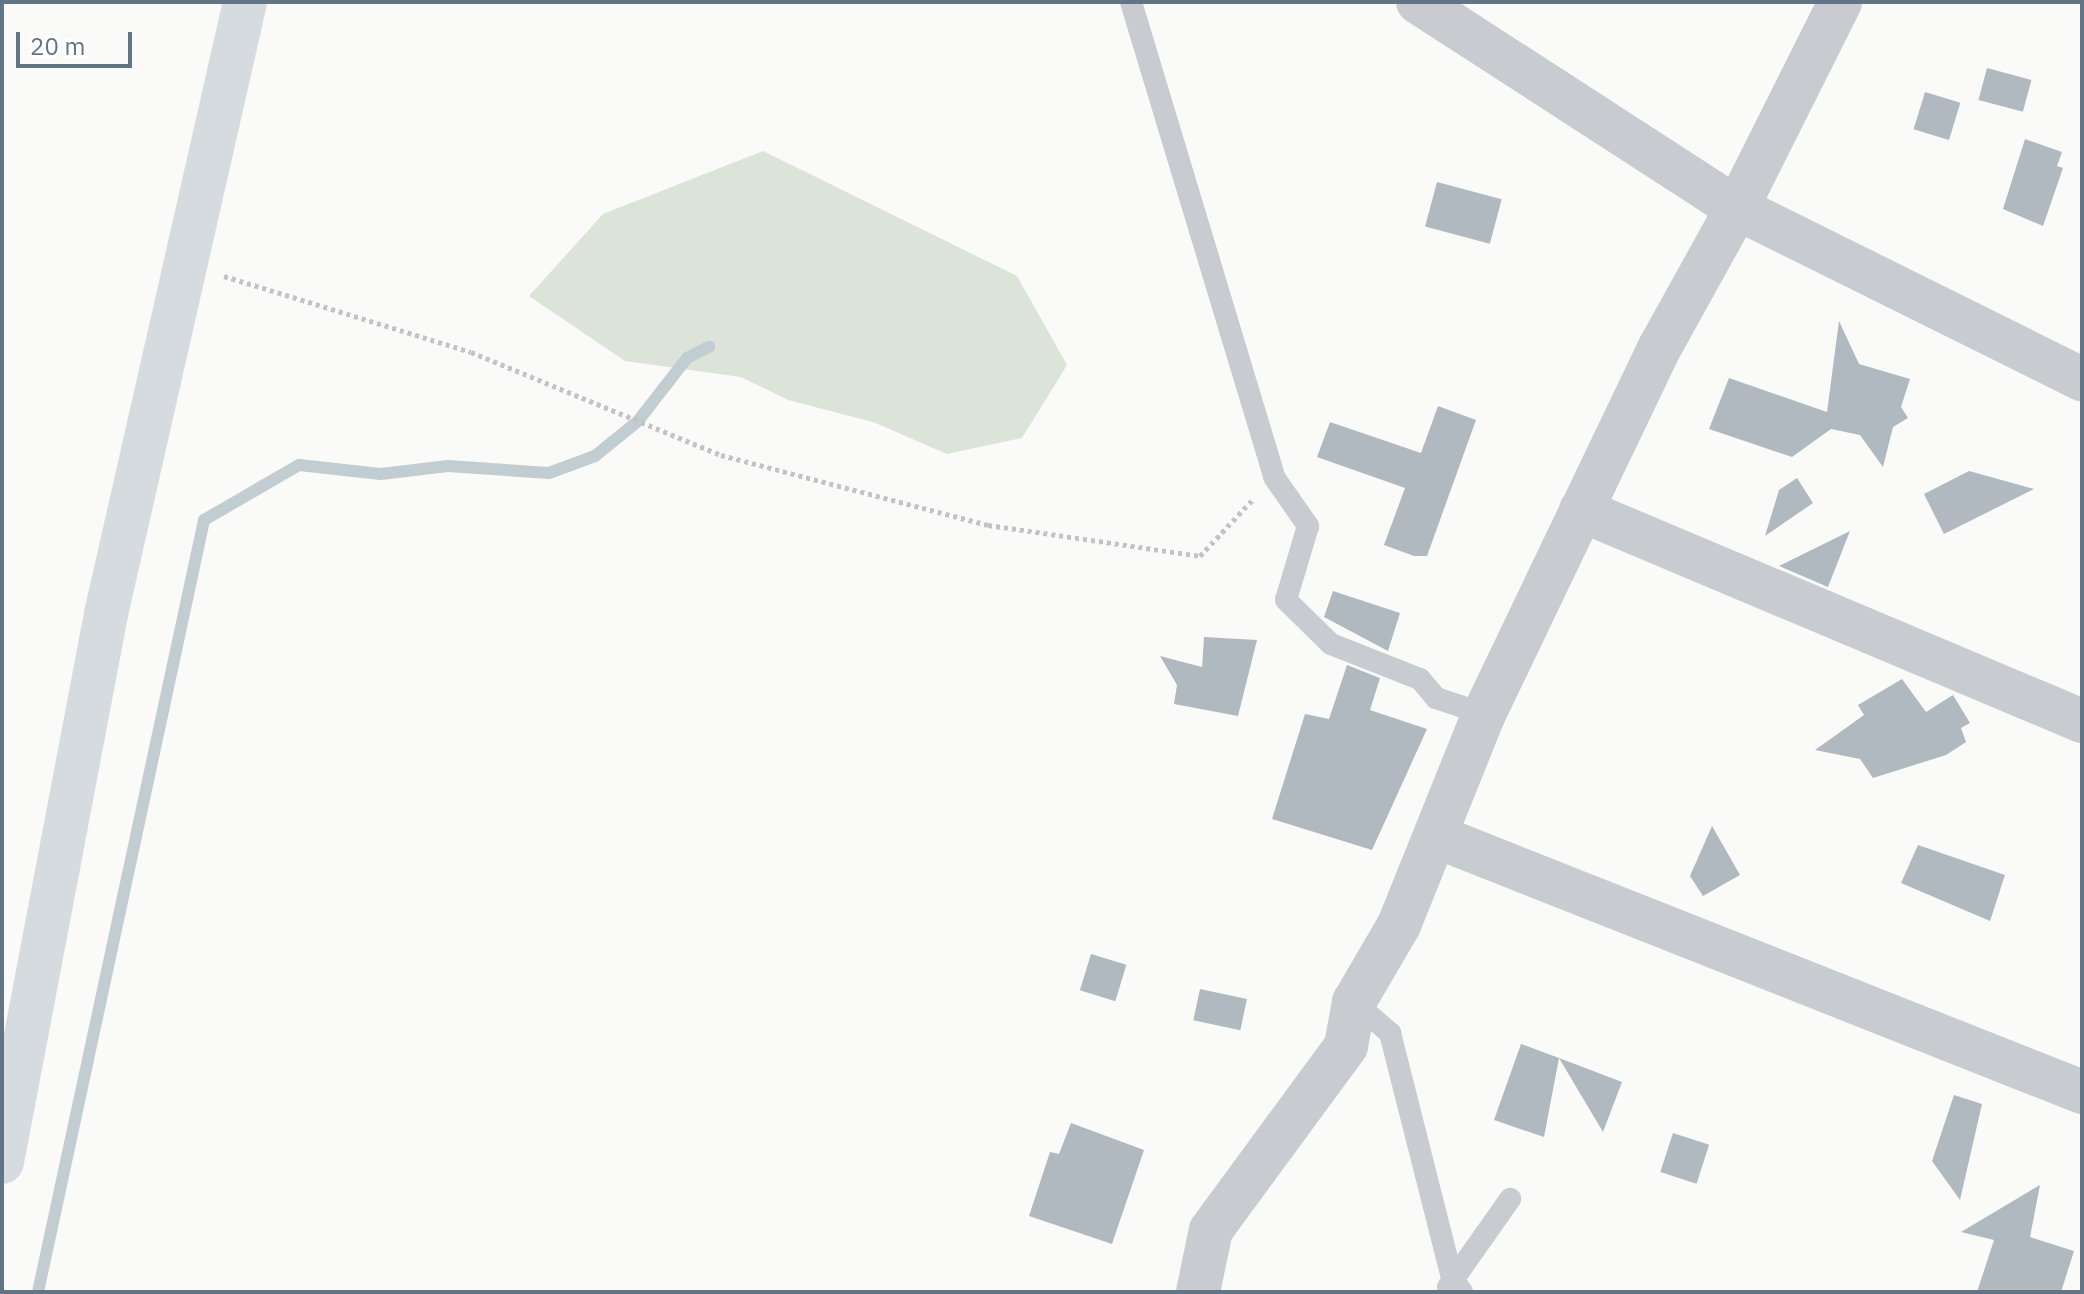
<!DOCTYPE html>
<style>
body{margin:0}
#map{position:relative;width:2084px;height:1294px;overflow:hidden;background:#fafaf8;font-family:"IBM Plex Sans",sans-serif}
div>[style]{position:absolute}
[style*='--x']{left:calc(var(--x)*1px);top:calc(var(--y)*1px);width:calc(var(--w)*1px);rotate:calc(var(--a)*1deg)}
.green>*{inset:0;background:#dce3d8}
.stream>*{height:12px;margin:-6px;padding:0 6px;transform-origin:6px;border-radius:6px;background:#c2cdd2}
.building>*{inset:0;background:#b0b9c0;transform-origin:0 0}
.path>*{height:5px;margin-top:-2.5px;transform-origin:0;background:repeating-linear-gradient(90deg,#c1c4c6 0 4px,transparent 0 8px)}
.service>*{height:22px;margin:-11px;padding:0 11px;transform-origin:11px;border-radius:11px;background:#c8ccd0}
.minor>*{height:44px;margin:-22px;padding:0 22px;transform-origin:22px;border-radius:22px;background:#c8ccd0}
.trunk>*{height:44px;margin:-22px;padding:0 22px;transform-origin:22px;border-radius:22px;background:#d6dbdf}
span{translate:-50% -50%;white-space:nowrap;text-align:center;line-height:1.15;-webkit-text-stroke:8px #fff;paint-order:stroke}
.frame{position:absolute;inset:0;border:4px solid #627586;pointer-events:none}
.scale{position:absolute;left:16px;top:32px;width:116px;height:36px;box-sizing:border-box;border:4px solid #627586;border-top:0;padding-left:10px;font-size:24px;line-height:28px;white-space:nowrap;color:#627586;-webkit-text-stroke:6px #fff;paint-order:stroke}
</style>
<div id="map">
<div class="green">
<i style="clip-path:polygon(763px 151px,1017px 276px,1067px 365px,1022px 438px,947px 454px,873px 422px,788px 400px,741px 377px,625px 361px,529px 296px,603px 214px)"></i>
</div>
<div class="stream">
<i style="--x:38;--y:1292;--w:790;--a:-77.86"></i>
<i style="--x:204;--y:520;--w:110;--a:-30.1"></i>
<i style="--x:299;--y:465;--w:82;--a:6.3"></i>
<i style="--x:381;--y:474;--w:67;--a:-6.8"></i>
<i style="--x:448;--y:466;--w:101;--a:4"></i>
<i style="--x:549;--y:473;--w:49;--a:-20.3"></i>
<i style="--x:595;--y:456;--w:55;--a:-39.1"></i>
<i style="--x:638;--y:421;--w:80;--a:-52.1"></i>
<i style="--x:687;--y:358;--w:25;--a:-27"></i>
</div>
<div class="building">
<i style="left:1987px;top:68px;width:46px;height:33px;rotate:15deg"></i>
<i style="left:1925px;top:92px;width:37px;height:39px;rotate:17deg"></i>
<i style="clip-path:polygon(2025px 139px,2062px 152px,2057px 166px,2063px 168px,2043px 226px,2003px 209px)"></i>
<i style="left:1437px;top:182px;width:67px;height:46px;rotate:15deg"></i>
<i style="clip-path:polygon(1839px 321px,1859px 364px,1910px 379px,1901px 407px,1908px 418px,1893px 427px,1883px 467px,1860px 435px,1831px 429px,1792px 457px,1709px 429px,1729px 378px,1827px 412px)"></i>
<i style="clip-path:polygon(1438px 406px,1476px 420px,1427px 556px,1414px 556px,1384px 545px,1405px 488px,1317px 457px,1330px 422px,1421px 453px)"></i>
<i style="clip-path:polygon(1969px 471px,2034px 489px,1944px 534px,1924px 494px)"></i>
<i style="clip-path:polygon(1797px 478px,1813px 503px,1765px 536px,1779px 490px)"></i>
<i style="clip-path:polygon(1850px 531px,1828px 587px,1779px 566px)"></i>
<i style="clip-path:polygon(1333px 591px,1400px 613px,1388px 651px,1324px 617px)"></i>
<i style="clip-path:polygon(1204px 637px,1257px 640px,1238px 716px,1174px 704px,1177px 685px,1160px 656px,1202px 667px)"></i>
<i style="clip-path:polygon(1347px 665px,1380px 678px,1370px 710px,1427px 729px,1372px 850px,1272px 819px,1305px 714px,1329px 719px)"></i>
<i style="clip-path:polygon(1902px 679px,1926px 712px,1953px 695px,1970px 723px,1961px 728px,1966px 742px,1946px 755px,1873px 778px,1860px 759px,1815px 750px,1864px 715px,1858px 705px)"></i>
<i style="clip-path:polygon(1712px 826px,1740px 875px,1703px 896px,1690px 876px)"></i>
<i style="clip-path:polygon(1918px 845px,2005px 875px,1990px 921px,1901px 883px)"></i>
<i style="left:1091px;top:954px;width:37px;height:38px;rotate:17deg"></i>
<i style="left:1200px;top:989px;width:48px;height:32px;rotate:12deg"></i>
<i style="clip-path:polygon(1521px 1044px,1559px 1058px,1544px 1137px,1494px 1120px)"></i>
<i style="clip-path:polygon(1559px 1058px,1622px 1082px,1603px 1132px)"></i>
<i style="clip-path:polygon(1954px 1095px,1982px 1104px,1960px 1200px,1932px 1161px)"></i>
<i style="clip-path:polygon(1071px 1123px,1144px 1150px,1112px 1244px,1029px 1216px,1050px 1152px,1059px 1154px)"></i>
<i style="left:1673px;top:1133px;width:38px;height:41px;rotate:18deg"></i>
<i style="clip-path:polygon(2040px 1185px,2030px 1237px,2074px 1251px,2061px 1292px,1977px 1292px,1994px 1240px,1961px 1232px)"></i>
</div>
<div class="path">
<i style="--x:224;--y:276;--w:258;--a:17.1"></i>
<i style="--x:471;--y:352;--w:270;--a:22.4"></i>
<i style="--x:721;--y:455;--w:276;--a:14.7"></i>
<i style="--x:988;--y:525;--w:214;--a:8.3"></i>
<i style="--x:1200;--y:556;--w:79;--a:-47"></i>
</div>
<div class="service">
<i style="--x:1131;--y:2;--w:496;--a:73.2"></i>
<i style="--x:1274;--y:477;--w:60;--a:55.2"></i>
<i style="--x:1308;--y:526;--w:77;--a:106.6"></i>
<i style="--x:1286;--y:600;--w:63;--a:44.4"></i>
<i style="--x:1331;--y:644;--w:96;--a:21.5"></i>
<i style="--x:1420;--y:679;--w:25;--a:50"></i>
<i style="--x:1436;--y:698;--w:51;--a:18.4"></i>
<i style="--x:1354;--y:1002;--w:48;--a:40.7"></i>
<i style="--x:1390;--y:1033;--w:253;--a:75.8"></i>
<i style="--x:1452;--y:1278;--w:17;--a:54"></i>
<i style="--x:1448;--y:1287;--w:108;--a:-54.8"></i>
</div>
<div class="minor">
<i style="--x:1418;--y:2;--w:380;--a:32.9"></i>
<i style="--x:1737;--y:208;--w:385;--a:26.4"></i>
<i style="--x:1581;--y:510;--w:544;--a:22.84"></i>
<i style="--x:1438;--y:837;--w:693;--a:21.6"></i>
<i style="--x:1198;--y:1292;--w:63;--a:-78.2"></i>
<i style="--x:1211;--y:1230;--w:228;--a:-53.7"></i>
<i style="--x:1346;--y:1046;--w:45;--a:-79.7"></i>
<i style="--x:1354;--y:1002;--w:89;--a:-59.7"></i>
<i style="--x:1399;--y:925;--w:227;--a:-68.1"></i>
<i style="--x:1484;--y:714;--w:407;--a:-64.4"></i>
<i style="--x:1660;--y:347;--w:159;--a:-61"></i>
<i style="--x:1737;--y:208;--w:230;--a:-63.4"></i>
</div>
<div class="trunk">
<i style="--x:2;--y:1162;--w:558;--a:-79.25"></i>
<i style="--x:106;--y:614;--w:628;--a:-77.2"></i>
</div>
<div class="frame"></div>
<div class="scale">20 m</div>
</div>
